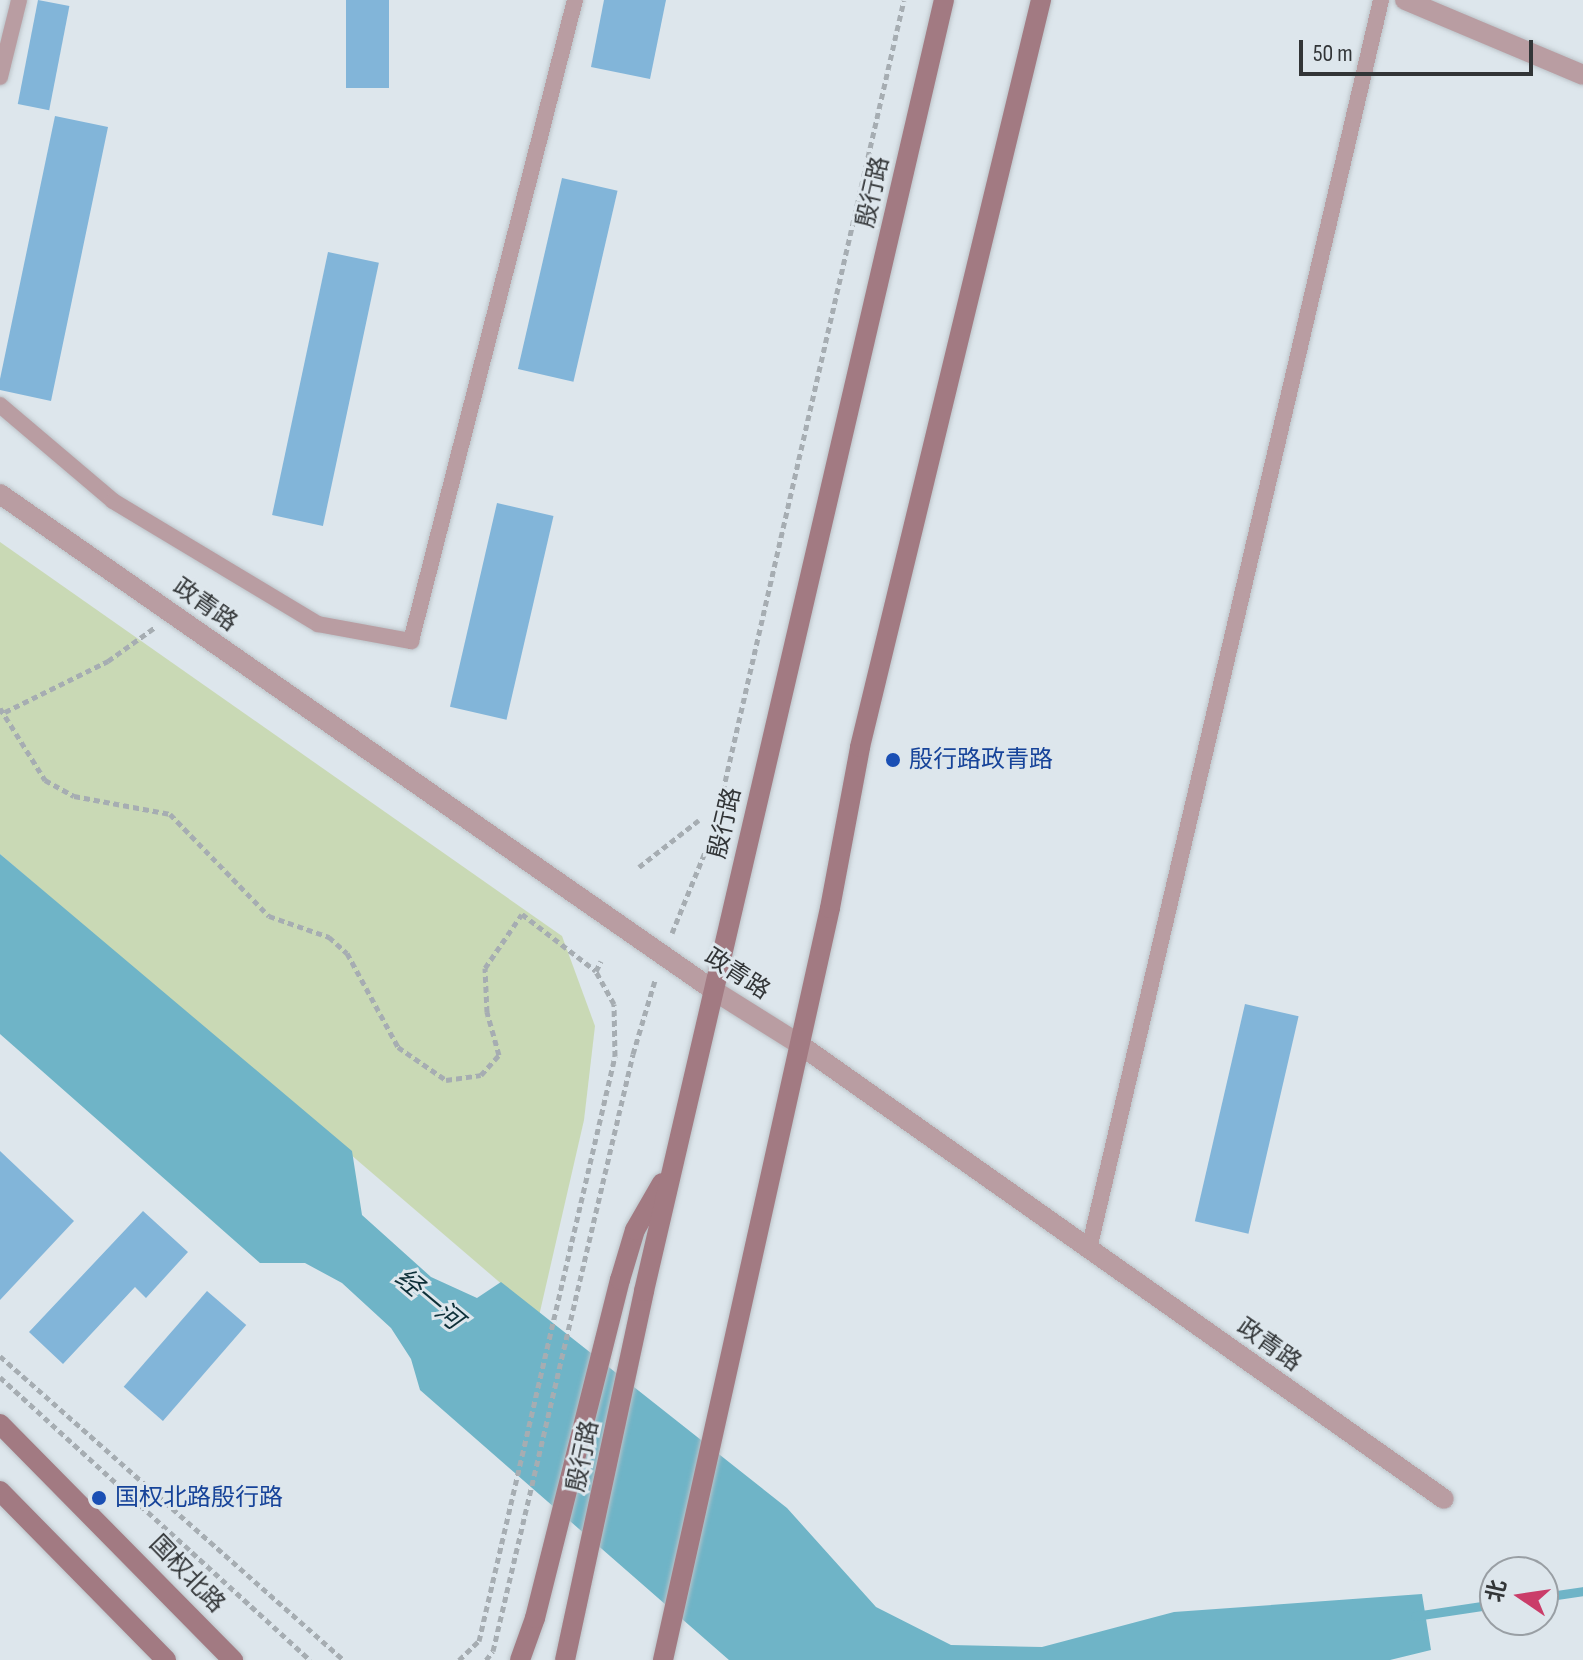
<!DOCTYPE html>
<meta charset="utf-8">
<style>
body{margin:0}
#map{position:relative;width:1583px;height:1660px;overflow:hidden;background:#dde6ec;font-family:"Sofia Sans Condensed","Noto Sans SC",sans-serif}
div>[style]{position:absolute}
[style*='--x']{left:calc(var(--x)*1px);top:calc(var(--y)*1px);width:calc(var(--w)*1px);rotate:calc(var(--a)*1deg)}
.green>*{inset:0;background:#c9d9b5}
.water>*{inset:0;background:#6fb4c7}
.stream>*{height:9px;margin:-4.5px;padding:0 4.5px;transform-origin:4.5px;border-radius:4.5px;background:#6fb4c7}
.building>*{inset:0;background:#82b5d9;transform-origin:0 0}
.path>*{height:5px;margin-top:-2.5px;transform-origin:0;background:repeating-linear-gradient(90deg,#a6adb2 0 6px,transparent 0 10px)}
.roads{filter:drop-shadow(0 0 2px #bbc3c8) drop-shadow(0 0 2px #bbc3c8)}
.service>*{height:16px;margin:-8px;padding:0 8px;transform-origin:8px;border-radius:8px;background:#b99da2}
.minor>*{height:20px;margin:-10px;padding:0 10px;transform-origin:10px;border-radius:10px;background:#b99da2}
.secondary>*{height:20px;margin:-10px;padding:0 10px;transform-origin:10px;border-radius:10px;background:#a27a82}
.dots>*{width:22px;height:22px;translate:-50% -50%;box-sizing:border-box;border:4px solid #dde6ec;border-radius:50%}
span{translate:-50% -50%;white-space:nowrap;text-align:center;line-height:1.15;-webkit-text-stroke:6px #dde6ec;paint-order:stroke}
.street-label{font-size:24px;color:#323537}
.transit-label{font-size:24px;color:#164399}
.left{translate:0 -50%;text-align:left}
.water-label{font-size:26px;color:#0e3039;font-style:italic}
.north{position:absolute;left:1479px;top:1556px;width:80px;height:80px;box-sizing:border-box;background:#dde6ec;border:2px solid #999fa4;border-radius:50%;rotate:283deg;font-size:22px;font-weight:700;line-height:32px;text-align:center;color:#323537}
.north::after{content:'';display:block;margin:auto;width:28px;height:36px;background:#ca3d69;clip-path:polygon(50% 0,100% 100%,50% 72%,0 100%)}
.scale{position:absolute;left:1299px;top:40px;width:234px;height:36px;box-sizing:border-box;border:4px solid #323537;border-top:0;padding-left:10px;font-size:24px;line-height:28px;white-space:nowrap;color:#323537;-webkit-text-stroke:6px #dde6ec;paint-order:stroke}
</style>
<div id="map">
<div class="green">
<i style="clip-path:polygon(0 542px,562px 936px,595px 1026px,584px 1120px,539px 1316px,0 854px)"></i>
</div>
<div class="water">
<i style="clip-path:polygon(0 854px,352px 1151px,362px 1215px,431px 1277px,477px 1298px,501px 1282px,787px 1508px,876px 1607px,951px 1645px,1042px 1647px,1174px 1612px,1422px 1594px,1431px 1650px,1390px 1660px,729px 1660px,420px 1390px,411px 1359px,391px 1328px,342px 1283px,305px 1263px,260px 1263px,0 1034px)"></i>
</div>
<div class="stream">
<i style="--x:1543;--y:1597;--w:40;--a:-8.5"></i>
<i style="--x:1415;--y:1616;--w:81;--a:-8.5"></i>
</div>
<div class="building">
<i style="left:38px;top:0;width:32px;height:106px;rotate:11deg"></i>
<i style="left:346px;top:0;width:43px;height:88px"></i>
<i style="clip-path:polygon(604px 0,666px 0,650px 79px,591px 67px)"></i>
<i style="clip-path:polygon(55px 116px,108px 127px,51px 401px,0 390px,0 379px)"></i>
<i style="left:562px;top:178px;width:57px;height:196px;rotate:13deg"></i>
<i style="left:328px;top:252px;width:52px;height:269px;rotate:12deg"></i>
<i style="left:497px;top:503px;width:58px;height:209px;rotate:13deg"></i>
<i style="left:1245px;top:1004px;width:55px;height:223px;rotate:13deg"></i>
<i style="clip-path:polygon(0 1151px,74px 1221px,0 1300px)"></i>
<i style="clip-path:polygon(143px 1211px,188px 1252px,146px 1298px,135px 1287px,63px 1364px,29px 1332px)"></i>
<i style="left:207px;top:1291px;width:52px;height:127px;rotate:41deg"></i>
</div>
<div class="path">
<i style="--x:0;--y:708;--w:85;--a:58"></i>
<i style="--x:45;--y:780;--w:33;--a:29"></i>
<i style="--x:74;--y:796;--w:98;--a:10.6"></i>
<i style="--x:170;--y:814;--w:142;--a:45.9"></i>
<i style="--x:269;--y:916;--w:64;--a:19.3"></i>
<i style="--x:329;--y:937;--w:24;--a:42"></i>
<i style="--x:347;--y:953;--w:107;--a:61.5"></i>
<i style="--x:398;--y:1047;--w:58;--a:34.5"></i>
<i style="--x:446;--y:1080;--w:35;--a:-8"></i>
<i style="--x:481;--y:1075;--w:27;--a:-48"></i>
<i style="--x:499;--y:1055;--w:45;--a:-105.6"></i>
<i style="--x:487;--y:1012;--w:44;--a:-92.6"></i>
<i style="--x:485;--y:968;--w:65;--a:-55.6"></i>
<i style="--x:522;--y:914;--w:93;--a:37.6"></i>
<i style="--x:5;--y:712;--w:115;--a:-26.3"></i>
<i style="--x:108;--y:661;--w:57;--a:-35.7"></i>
<i style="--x:639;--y:867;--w:76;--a:-38.1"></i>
<i style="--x:672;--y:933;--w:111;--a:-67.8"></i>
<i style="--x:714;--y:830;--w:851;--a:-77.11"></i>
<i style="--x:0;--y:1356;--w:459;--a:41.5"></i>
<i style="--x:0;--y:1377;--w:420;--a:42.4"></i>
<i style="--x:459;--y:1660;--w:28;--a:-44"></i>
<i style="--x:479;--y:1641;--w:601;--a:-76.91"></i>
<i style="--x:615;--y:1056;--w:52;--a:-91.1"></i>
<i style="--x:614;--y:1004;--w:38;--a:-119"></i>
<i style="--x:596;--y:971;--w:11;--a:-63"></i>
<i style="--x:486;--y:1660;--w:11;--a:-52"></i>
<i style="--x:493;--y:1651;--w:613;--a:-76.8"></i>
<i style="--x:633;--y:1054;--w:77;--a:-73.4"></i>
</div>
<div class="roads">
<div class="service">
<i style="--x:0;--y:77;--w:79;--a:-76.1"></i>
<i style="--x:0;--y:405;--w:148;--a:40.3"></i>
<i style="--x:113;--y:501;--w:239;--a:31"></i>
<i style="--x:318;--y:624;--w:95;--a:10.4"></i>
<i style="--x:411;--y:641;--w:662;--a:-75.65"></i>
<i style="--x:1089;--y:1249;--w:1283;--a:-76.84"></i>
</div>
<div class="minor">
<i style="--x:1405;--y:0;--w:193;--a:22.8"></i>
<i style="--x:0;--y:494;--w:869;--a:34.82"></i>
<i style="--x:713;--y:990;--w:102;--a:32.1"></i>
<i style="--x:799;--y:1044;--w:789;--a:35.2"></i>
</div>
<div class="secondary">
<i style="--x:0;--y:1424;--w:332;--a:45.4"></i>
<i style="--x:0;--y:1491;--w:237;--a:45.5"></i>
<i style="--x:520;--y:1660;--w:45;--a:-70.3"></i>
<i style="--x:535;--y:1618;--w:349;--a:-75.9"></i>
<i style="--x:620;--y:1280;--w:52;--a:-73.3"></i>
<i style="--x:635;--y:1230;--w:54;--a:-60.1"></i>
<i style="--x:565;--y:1660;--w:377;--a:-77.9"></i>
<i style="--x:644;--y:1291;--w:1325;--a:-76.92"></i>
<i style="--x:663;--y:1660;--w:770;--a:-77.48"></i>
<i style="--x:830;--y:908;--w:164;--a:-79.4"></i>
<i style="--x:860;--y:747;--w:769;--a:-76.38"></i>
</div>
</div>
<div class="dots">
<i style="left:893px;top:760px;background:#1a4fb4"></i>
<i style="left:99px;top:1498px;background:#1a4fb4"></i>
</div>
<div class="street-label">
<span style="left:873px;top:192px;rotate:-77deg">殷行路</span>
<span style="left:205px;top:605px;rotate:35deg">政青路</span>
<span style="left:725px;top:823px;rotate:-77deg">殷行路</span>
<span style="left:737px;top:974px;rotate:33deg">政青路</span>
<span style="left:1269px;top:1345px;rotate:35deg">政青路</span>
<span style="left:583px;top:1456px;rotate:-78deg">殷行路</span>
<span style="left:187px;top:1574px;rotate:46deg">国权北路</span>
</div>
<div class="transit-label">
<span class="left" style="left:909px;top:760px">殷行路政青路</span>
<span class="left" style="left:115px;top:1498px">国权北路殷行路</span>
</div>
<div class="water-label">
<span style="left:428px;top:1300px;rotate:40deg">经一河</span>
</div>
<div class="north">北</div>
<div class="scale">50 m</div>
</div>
